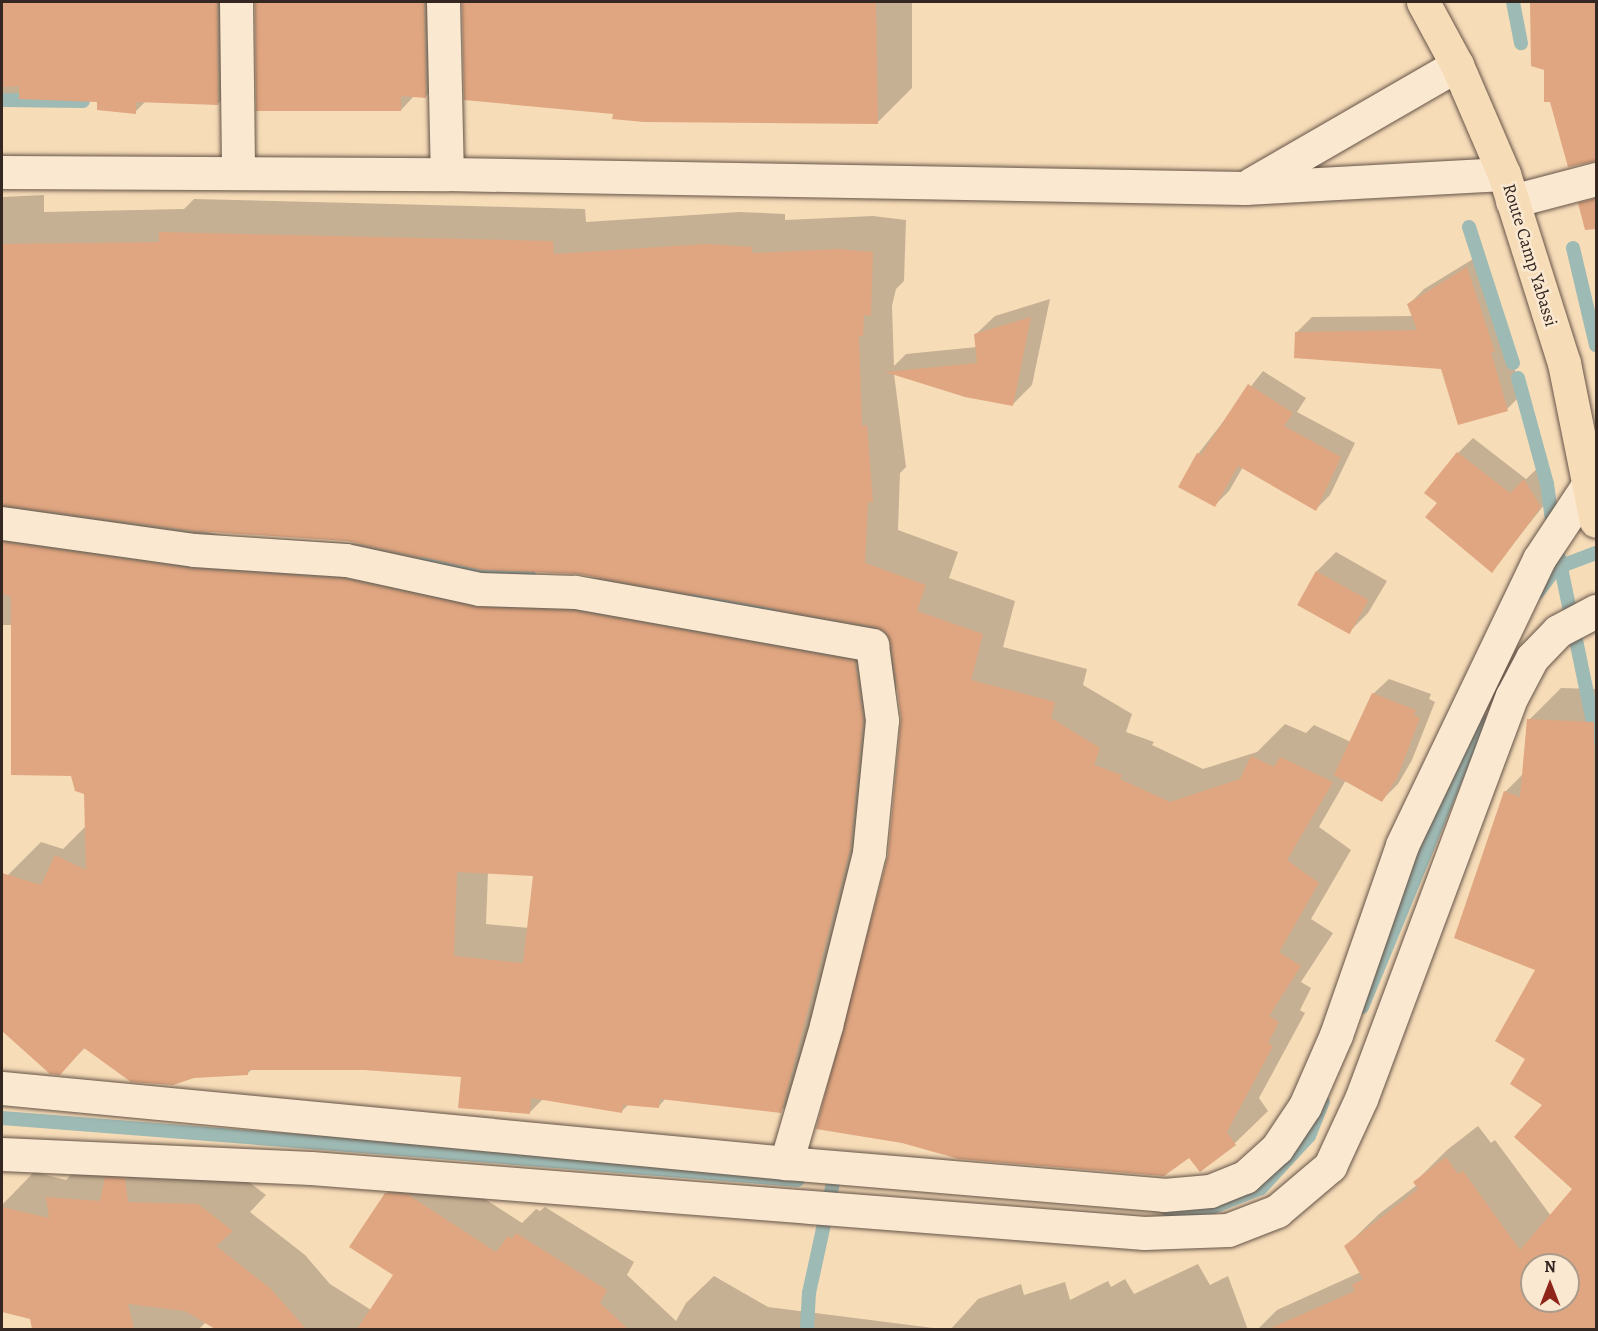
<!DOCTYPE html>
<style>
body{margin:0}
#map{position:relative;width:1598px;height:1331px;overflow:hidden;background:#f7dcb8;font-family:Alegreya,serif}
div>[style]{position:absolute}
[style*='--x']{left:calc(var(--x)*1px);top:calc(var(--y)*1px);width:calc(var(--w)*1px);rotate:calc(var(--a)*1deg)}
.shadow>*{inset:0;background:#0003}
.stream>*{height:14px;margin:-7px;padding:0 7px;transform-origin:7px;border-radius:7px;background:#9ebab4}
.building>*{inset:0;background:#e0a681;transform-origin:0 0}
.roads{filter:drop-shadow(0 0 2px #655448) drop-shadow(0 0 2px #655448)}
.minor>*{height:33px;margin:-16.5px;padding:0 16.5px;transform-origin:16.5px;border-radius:16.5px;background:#fae8d1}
.major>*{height:33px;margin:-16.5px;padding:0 16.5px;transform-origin:16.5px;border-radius:16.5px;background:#f7dcb8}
span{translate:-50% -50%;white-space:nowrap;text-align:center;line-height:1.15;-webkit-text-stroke:5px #fae8d1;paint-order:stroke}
.street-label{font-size:18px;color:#342722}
.frame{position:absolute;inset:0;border:3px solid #342722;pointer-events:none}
.north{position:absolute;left:1520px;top:1253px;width:60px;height:60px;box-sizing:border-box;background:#fae8d1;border:2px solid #ab9b8b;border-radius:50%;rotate:0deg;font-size:16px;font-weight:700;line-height:24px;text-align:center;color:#342722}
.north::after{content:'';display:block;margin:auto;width:21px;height:27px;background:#8f2418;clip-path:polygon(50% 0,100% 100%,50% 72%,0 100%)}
</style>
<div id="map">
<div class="shadow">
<i style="clip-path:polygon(2px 2px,252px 2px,253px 69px,218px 104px,146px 101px,135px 112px,99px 100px,2px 94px)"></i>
<i style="clip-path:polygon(256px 2px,459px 2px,461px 62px,426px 96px,415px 95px,401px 110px,258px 110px)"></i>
<i style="clip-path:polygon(463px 2px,912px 2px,912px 88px,877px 123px,615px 113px,466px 99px)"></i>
<i style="clip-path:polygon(1533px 2px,1596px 2px,1596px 156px,1569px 165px,1545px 69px,1533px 65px)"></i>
<i style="clip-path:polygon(evenodd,44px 195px,44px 212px,184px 209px,194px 199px,585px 209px,586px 222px,739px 212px,785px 214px,785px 220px,873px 216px,906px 220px,904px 281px,896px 289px,892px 306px,894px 366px,906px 354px,977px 347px,975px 335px,995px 316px,1050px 299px,1032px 385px,1013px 404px,894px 374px,906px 467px,900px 473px,898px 530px,958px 552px,949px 578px,1015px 601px,1003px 647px,1087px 669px,1083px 685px,1132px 714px,1126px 732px,1154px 742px,1152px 745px,1203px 769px,1257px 752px,1285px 724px,1306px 733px,1314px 725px,1351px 742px,1373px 694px,1389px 679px,1431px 694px,1429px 699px,1435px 702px,1412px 760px,1398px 784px,1382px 800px,1346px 780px,1319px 827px,1351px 850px,1311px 919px,1333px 933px,1301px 982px,1311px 988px,1300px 1010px,1305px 1013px,1259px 1098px,1268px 1111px,1235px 1143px,1189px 1156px,889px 855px,902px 722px,897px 682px,883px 816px,814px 1079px,780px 1112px,666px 1098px,659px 1106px,629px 1104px,622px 1111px,543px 1099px,529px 1113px,463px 1076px,364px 1069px,253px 1068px,247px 1074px,86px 1047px,59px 1073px,32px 973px,2px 963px,2px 904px,8px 875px,41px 842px,63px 849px,86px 826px,85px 793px,12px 625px,2px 625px,2px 197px,44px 195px,199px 530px,348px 540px,365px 544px,226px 536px,199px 530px,44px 195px,489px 569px,578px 572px,602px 578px,509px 575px,489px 569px,44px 195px,488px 872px,534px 874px,529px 928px,486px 924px,488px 872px)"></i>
<i style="clip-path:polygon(1483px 253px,1510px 336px,1506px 339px,1522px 394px,1507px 409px,1443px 368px,1296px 333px,1312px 317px,1413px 316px,1409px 304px,1424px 289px)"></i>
<i style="clip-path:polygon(1263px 371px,1306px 398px,1297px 412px,1355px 443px,1330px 495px,1316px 509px,1243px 467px,1229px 491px,1215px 505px,1198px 454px)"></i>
<i style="clip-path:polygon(1473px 438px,1526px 479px,1540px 466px,1555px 491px,1492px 571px,1458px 453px)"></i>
<i style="clip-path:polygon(1336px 552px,1387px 581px,1368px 613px,1349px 632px,1299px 604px,1317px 571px)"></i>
<i style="clip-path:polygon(evenodd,1561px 688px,1596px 689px,1596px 1330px,1257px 1330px,1277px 1310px,1361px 1272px,1346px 1246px,1379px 1214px,1417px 1185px,1415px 1182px,1447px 1150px,1478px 1126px,1491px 1143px,1495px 1140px,1551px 1216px,1574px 1189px,1527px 1059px,1538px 969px,1505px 792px,1524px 773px,1529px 720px,1561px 688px,1532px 1265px,1568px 1265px,1568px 1301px,1532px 1301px,1532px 1265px)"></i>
<i style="clip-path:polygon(141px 1144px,159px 1145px,162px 1168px,233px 1170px,266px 1195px,250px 1212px,305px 1255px,330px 1284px,387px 1320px,380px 1330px,222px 1330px,207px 1321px,198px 1330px,34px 1330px,31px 1318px,2px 1311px,2px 1205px,34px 1172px,66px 1180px,82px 1163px,119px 1166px)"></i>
<i style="clip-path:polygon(414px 1165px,435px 1167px,522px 1223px,536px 1209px,540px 1211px,545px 1207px,634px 1262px,627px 1275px,676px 1321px,686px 1303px,714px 1276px,768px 1307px,949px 1330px,441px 1330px,421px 1315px,395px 1275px,386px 1194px)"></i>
<i style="clip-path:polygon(1198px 1264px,1210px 1285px,1228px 1276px,1248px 1330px,950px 1330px,978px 1299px,1021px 1284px,1024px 1295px,1065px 1282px,1070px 1300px,1108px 1281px,1111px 1287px,1125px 1279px,1134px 1294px)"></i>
</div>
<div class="stream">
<i style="--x:1513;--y:2;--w:42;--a:79"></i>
<i style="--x:2;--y:100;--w:81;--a:0.7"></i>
<i style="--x:1469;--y:227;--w:143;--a:72.1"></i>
<i style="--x:1573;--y:248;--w:100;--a:76.7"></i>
<i style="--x:1518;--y:378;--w:110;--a:74.7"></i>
<i style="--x:1547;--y:484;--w:43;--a:82.1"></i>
<i style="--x:1559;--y:558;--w:183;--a:78.3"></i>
<i style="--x:426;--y:562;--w:104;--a:7.7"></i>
<i style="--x:1537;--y:593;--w:31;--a:-53"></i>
<i style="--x:1556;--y:568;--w:43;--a:-20.6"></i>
<i style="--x:697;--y:598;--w:71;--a:7.3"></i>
<i style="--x:1362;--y:1007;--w:311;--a:-67.7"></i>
<i style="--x:2;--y:1118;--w:798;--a:4.45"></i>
<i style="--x:1167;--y:1209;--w:36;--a:3"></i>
<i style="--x:1203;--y:1211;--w:62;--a:-21.6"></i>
<i style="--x:1261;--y:1188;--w:71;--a:-47.3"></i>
<i style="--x:1309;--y:1136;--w:37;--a:-68"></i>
<i style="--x:807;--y:1330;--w:37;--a:-87"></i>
<i style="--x:809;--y:1293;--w:113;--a:-77.7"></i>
</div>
<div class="building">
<i style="clip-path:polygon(2px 2px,217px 2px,218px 105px,136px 102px,136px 114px,97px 110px,97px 102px,19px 99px,19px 86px,2px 87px)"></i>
<i style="clip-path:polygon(255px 2px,424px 2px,426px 98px,401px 96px,401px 111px,256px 111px)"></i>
<i style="clip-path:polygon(462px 2px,876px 2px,878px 124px,644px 122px,612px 119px,613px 114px,464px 100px)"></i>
<i style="clip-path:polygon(1530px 2px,1596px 2px,1596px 161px,1568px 167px,1550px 102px,1544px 102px,1544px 70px,1531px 66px)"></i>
<i style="clip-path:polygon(1596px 198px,1596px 229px,1585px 230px,1578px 203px)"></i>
<i style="clip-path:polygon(159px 232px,553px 241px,554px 254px,705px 244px,752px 247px,752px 253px,840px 249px,873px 252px,871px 316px,864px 315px,863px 336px,859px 336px,862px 426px,867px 425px,873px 502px,868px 502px,865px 563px,926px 585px,917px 611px,983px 634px,971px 680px,1055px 702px,1051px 718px,1100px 748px,1094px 765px,1122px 775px,1120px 779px,1170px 802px,1240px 779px,1251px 756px,1274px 767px,1280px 757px,1333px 782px,1287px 860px,1319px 883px,1279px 952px,1301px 966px,1269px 1016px,1279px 1022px,1268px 1043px,1273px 1046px,1227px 1132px,1236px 1145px,1200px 1172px,1189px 1158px,1164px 1176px,959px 1159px,902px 1143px,816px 1129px,888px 855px,901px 718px,891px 643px,886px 633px,876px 627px,578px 574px,481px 570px,347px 541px,196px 531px,2px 505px,2px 244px,159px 242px)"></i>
<i style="clip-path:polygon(1467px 267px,1495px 352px,1491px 352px,1508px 411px,1458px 425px,1441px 369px,1294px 358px,1295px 332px,1417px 330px,1407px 304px)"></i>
<i style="clip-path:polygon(1031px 317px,1013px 406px,965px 397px,885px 372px,977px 363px,974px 334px)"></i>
<i style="clip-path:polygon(1248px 384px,1293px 413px,1284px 426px,1341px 457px,1316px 511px,1238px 466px,1215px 507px,1178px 487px,1197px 453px,1201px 455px)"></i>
<i style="clip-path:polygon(1457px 452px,1510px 493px,1524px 479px,1541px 507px,1492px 573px,1425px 517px,1437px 503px,1424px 493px)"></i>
<i style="clip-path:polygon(evenodd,2px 542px,193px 569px,343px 579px,475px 607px,573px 611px,855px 661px,863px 720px,850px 850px,781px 1113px,660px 1099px,659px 1108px,623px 1105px,622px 1113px,531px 1098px,530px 1114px,458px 1108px,461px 1077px,364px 1070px,248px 1070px,248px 1075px,194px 1078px,173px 1085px,131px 1082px,84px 1048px,60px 1075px,50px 1074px,2px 1031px,2px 873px,41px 885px,55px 855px,86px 870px,84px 794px,75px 791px,71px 776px,11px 775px,11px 597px,2px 593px,2px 542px,457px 872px,533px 876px,523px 963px,454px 956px,457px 872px)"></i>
<i style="left:1316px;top:571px;width:60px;height:39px;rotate:29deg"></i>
<i style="clip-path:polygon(1372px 693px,1416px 710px,1414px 715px,1420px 718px,1397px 778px,1382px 802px,1334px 775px)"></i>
<i style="clip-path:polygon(evenodd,1527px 719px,1594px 722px,1596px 1329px,1269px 1329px,1355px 1291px,1352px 1285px,1363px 1279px,1344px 1246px,1418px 1189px,1413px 1182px,1446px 1157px,1458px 1174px,1463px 1171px,1520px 1250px,1572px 1189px,1514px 1137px,1542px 1105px,1510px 1084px,1525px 1059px,1495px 1041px,1535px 970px,1454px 938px,1504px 791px,1520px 797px,1527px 719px,1532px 1265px,1568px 1265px,1568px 1301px,1532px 1301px,1532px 1265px)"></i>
<i style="clip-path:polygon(105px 1177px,125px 1178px,128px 1202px,198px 1204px,233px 1231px,216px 1246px,271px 1289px,306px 1329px,215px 1329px,185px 1311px,128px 1304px,134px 1329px,32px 1329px,30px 1319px,2px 1312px,2px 1207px,49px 1218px,46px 1197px,100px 1201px)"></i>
<i style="clip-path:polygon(385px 1193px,407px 1194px,496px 1252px,508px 1236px,512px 1239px,516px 1233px,607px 1290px,600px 1303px,628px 1329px,357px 1329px,393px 1275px,349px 1247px)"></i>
</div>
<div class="roads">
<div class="minor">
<i style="--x:236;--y:2;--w:171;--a:89.3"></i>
<i style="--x:443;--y:2;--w:172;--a:88.7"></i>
<i style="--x:2;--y:172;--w:445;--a:0.3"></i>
<i style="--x:447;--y:174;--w:798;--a:1.01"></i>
<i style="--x:1245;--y:188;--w:259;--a:-3.1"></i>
<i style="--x:1251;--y:184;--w:238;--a:-30"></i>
<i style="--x:1512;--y:201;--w:87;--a:-14.7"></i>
<i style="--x:2;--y:523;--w:194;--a:8"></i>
<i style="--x:194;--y:550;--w:152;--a:3.8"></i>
<i style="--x:346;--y:560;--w:136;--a:12.3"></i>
<i style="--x:479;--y:589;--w:96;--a:1.8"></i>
<i style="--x:575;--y:592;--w:302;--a:10.1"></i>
<i style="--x:872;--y:645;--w:76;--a:82.4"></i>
<i style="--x:882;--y:720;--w:134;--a:95.6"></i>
<i style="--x:869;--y:853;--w:178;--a:104"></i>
<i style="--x:826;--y:1026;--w:143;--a:106.3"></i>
<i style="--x:2;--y:1088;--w:788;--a:5.46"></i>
<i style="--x:786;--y:1163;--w:379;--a:4.8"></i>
<i style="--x:1164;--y:1195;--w:46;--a:-5"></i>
<i style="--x:1210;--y:1191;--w:38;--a:-22"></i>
<i style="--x:1245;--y:1177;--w:43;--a:-42.2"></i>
<i style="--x:1277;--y:1148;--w:50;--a:-56.3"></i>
<i style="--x:1305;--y:1106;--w:77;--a:-66.4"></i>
<i style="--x:1336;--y:1035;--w:201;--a:-70.8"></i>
<i style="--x:1402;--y:845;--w:317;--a:-64.4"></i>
<i style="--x:1539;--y:559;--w:89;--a:-56.5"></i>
<i style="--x:2;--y:1154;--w:309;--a:2.6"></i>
<i style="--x:311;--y:1168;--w:836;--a:4.46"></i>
<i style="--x:1144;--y:1233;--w:84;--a:-2"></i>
<i style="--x:1228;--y:1230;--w:53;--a:-21.2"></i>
<i style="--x:1277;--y:1211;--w:70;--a:-40.3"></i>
<i style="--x:1330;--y:1166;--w:74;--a:-65.2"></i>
<i style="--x:1361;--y:1099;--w:430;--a:-69.5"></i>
<i style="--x:1512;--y:696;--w:43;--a:-62.2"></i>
<i style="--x:1532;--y:658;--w:37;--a:-46"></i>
<i style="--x:1558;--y:631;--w:43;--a:-27.8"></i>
</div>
<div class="major">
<i style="--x:1423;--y:2;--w:72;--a:61.6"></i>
<i style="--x:1457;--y:65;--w:119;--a:66.7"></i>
<i style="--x:1504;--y:174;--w:198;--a:72.4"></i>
<i style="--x:1564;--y:363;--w:161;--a:78.6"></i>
</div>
</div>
<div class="street-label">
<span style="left:1530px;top:255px;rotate:73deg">Route Camp Yabassi</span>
</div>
<div class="frame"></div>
<div class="north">N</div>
</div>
